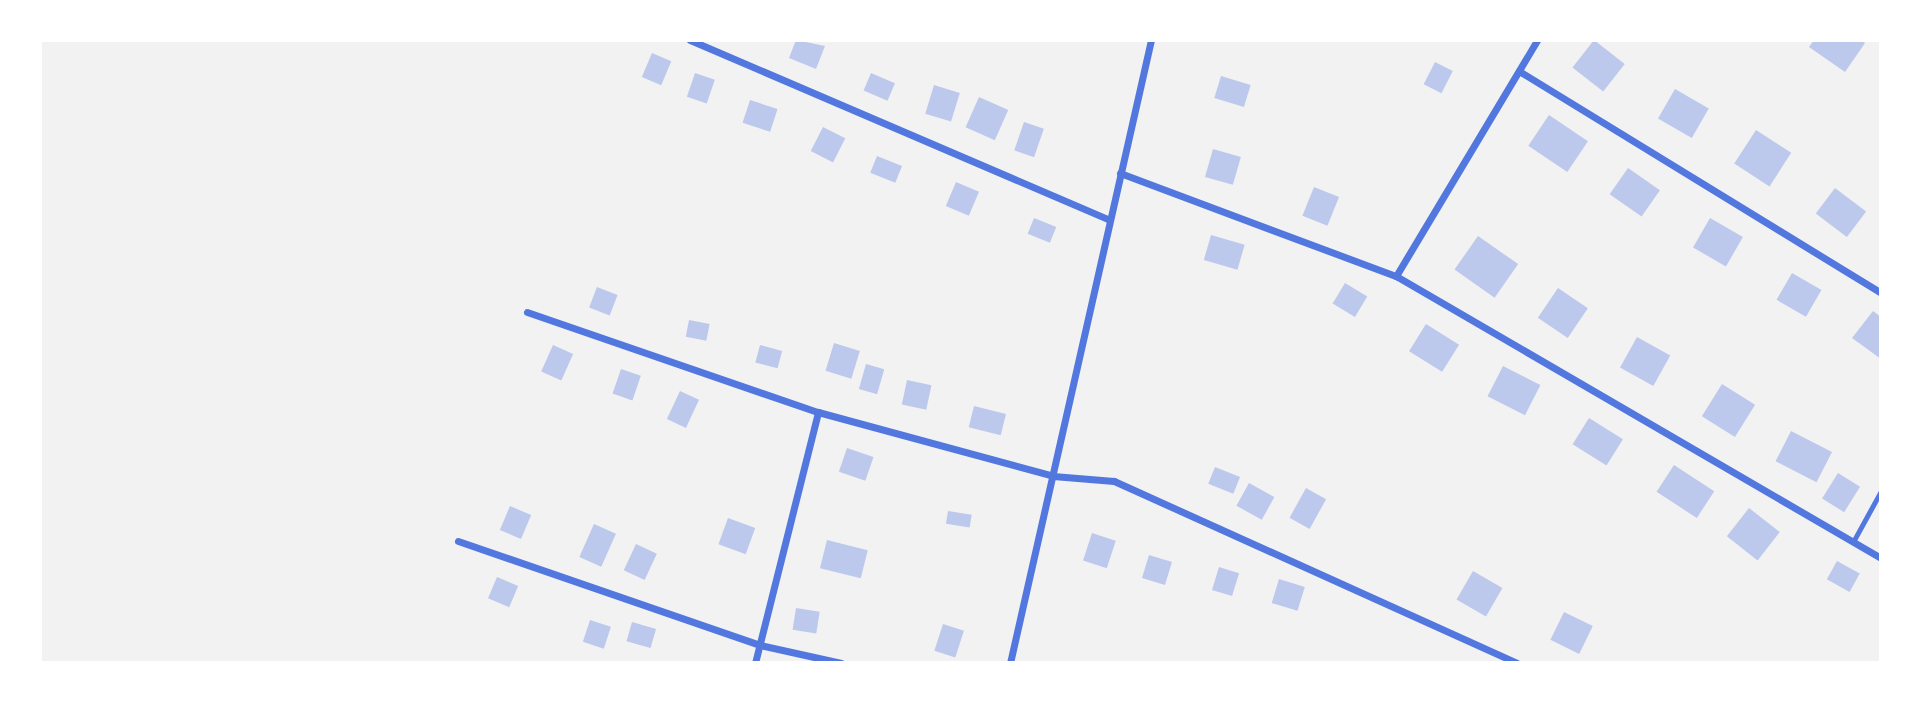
<!DOCTYPE html>
<style>
body{margin:0}
#map{position:relative;width:1921px;height:703px;overflow:hidden;background:#f2f2f2;font-family:"IBM Plex Sans",sans-serif}
div>[style]{position:absolute}
[style*='--x']{left:calc(var(--x)*1px);top:calc(var(--y)*1px);width:calc(var(--w)*1px);rotate:calc(var(--a)*1deg)}
.building>*{inset:0;background:#bdc9ec;transform-origin:0 0}
.service>*{height:4.5px;margin:-2.25px;padding:0 2.25px;transform-origin:2.25px;border-radius:2.25px;background:#5277de}
.minor>*{height:7px;margin:-3.5px;padding:0 3.5px;transform-origin:3.5px;border-radius:3.5px;background:#5277de}
span{translate:-50% -50%;white-space:nowrap;text-align:center;line-height:1.15;-webkit-text-stroke:5px #fff;paint-order:stroke}
.frame{position:absolute;inset:0;border:42px solid #fff;pointer-events:none}
</style>
<div id="map">
<div class="building">
<i style="clip-path:polygon(796px 40px,825px 46px,816px 69px,789px 58px)"></i>
<i style="left:1594px;top:40px;width:39px;height:35px;rotate:38deg"></i>
<i style="clip-path:polygon(1814px 40px,1861px 40px,1865px 43px,1845px 72px,1809px 47px)"></i>
<i style="left:652px;top:53px;width:21px;height:26px;rotate:23deg"></i>
<i style="left:1435px;top:62px;width:20px;height:25px;rotate:27deg"></i>
<i style="left:695px;top:73px;width:21px;height:25px;rotate:19deg"></i>
<i style="left:871px;top:73px;width:26px;height:19px;rotate:23deg"></i>
<i style="left:1221px;top:76px;width:31px;height:23px;rotate:17deg"></i>
<i style="left:934px;top:85px;width:27px;height:30px;rotate:17deg"></i>
<i style="left:1675px;top:89px;width:39px;height:34px;rotate:30deg"></i>
<i style="left:979px;top:97px;width:32px;height:33px;rotate:24deg"></i>
<i style="left:750px;top:100px;width:29px;height:24px;rotate:18deg"></i>
<i style="left:1549px;top:115px;width:47px;height:37px;rotate:34deg"></i>
<i style="left:1024px;top:122px;width:21px;height:30px;rotate:19deg"></i>
<i style="left:823px;top:127px;width:25px;height:27px;rotate:27deg"></i>
<i style="left:1756px;top:130px;width:42px;height:40px;rotate:33deg"></i>
<i style="left:1213px;top:149px;width:29px;height:29px;rotate:16deg"></i>
<i style="left:877px;top:156px;width:27px;height:18px;rotate:22deg"></i>
<i style="left:1628px;top:168px;width:39px;height:32px;rotate:35deg"></i>
<i style="left:956px;top:182px;width:25px;height:26px;rotate:23deg"></i>
<i style="left:1314px;top:187px;width:27px;height:31px;rotate:22deg"></i>
<i style="left:1835px;top:188px;width:39px;height:32px;rotate:37deg"></i>
<i style="left:1034px;top:218px;width:24px;height:17px;rotate:22deg"></i>
<i style="left:1710px;top:218px;width:38px;height:34px;rotate:30deg"></i>
<i style="left:1211px;top:235px;width:35px;height:26px;rotate:16deg"></i>
<i style="left:1478px;top:236px;width:49px;height:41px;rotate:35deg"></i>
<i style="left:1792px;top:273px;width:34px;height:31px;rotate:30deg"></i>
<i style="left:1345px;top:283px;width:26px;height:24px;rotate:31deg"></i>
<i style="left:597px;top:287px;width:22px;height:22px;rotate:21deg"></i>
<i style="left:1558px;top:288px;width:36px;height:36px;rotate:34deg"></i>
<i style="clip-path:polygon(1873px 311px,1881px 317px,1881px 359px,1852px 338px)"></i>
<i style="left:689px;top:320px;width:21px;height:17px;rotate:11deg"></i>
<i style="left:1426px;top:324px;width:39px;height:32px;rotate:32deg"></i>
<i style="left:1637px;top:337px;width:38px;height:35px;rotate:29deg"></i>
<i style="left:834px;top:343px;width:27px;height:29px;rotate:17deg"></i>
<i style="left:553px;top:345px;width:22px;height:29px;rotate:24deg"></i>
<i style="left:760px;top:345px;width:23px;height:18px;rotate:15deg"></i>
<i style="left:866px;top:364px;width:19px;height:26px;rotate:16deg"></i>
<i style="left:1503px;top:366px;width:42px;height:34px;rotate:27deg"></i>
<i style="left:621px;top:369px;width:21px;height:26px;rotate:19deg"></i>
<i style="left:907px;top:380px;width:25px;height:25px;rotate:12deg"></i>
<i style="left:1722px;top:384px;width:39px;height:38px;rotate:32deg"></i>
<i style="left:680px;top:391px;width:21px;height:31px;rotate:25deg"></i>
<i style="left:974px;top:406px;width:33px;height:22px;rotate:14deg"></i>
<i style="left:1589px;top:418px;width:40px;height:31px;rotate:32deg"></i>
<i style="left:1791px;top:431px;width:46px;height:34px;rotate:27deg"></i>
<i style="left:847px;top:448px;width:28px;height:25px;rotate:19deg"></i>
<i style="left:1674px;top:465px;width:48px;height:32px;rotate:33deg"></i>
<i style="left:1215px;top:467px;width:27px;height:18px;rotate:22deg"></i>
<i style="left:1838px;top:473px;width:26px;height:30px;rotate:32deg"></i>
<i style="left:1249px;top:483px;width:29px;height:26px;rotate:29deg"></i>
<i style="left:1306px;top:488px;width:23px;height:34px;rotate:29deg"></i>
<i style="left:510px;top:506px;width:23px;height:26px;rotate:23deg"></i>
<i style="left:1749px;top:508px;width:39px;height:36px;rotate:38deg"></i>
<i style="left:948px;top:511px;width:24px;height:13px;rotate:9deg"></i>
<i style="left:728px;top:518px;width:29px;height:28px;rotate:20deg"></i>
<i style="left:594px;top:524px;width:24px;height:36px;rotate:24deg"></i>
<i style="left:1092px;top:533px;width:25px;height:29px;rotate:18deg"></i>
<i style="left:827px;top:540px;width:42px;height:29px;rotate:14deg"></i>
<i style="left:636px;top:544px;width:23px;height:29px;rotate:25deg"></i>
<i style="left:1149px;top:555px;width:24px;height:24px;rotate:17deg"></i>
<i style="left:1837px;top:561px;width:26px;height:21px;rotate:29deg"></i>
<i style="left:1219px;top:567px;width:21px;height:24px;rotate:17deg"></i>
<i style="left:1473px;top:571px;width:34px;height:33px;rotate:30deg"></i>
<i style="left:497px;top:577px;width:23px;height:23px;rotate:23deg"></i>
<i style="left:1279px;top:579px;width:27px;height:25px;rotate:17deg"></i>
<i style="left:796px;top:608px;width:24px;height:22px;rotate:9deg"></i>
<i style="left:1564px;top:612px;width:32px;height:31px;rotate:26deg"></i>
<i style="left:590px;top:620px;width:22px;height:23px;rotate:18deg"></i>
<i style="left:632px;top:622px;width:25px;height:20px;rotate:16deg"></i>
<i style="left:943px;top:624px;width:22px;height:28px;rotate:18deg"></i>
</div>
<div class="service">
<i style="--x:1853;--y:542;--w:58;--a:-61.2"></i>
</div>
<div class="minor">
<i style="--x:690;--y:40;--w:456;--a:23.2"></i>
<i style="--x:1519;--y:71;--w:425;--a:31.5"></i>
<i style="--x:1120;--y:173;--w:295;--a:20.5"></i>
<i style="--x:1396;--y:276;--w:561;--a:30.18"></i>
<i style="--x:1396;--y:276;--w:275;--a:-59.1"></i>
<i style="--x:527;--y:312;--w:308;--a:19"></i>
<i style="--x:818;--y:412;--w:244;--a:15.2"></i>
<i style="--x:1053;--y:476;--w:61;--a:4.7"></i>
<i style="--x:1114;--y:481;--w:442;--a:24.3"></i>
<i style="--x:458;--y:541;--w:319;--a:19"></i>
<i style="--x:760;--y:645;--w:83;--a:12.5"></i>
<i style="--x:755;--y:663;--w:259;--a:-75.9"></i>
<i style="--x:1010;--y:663;--w:639;--a:-77.25"></i>
</div>
<div class="frame"></div>
</div>
